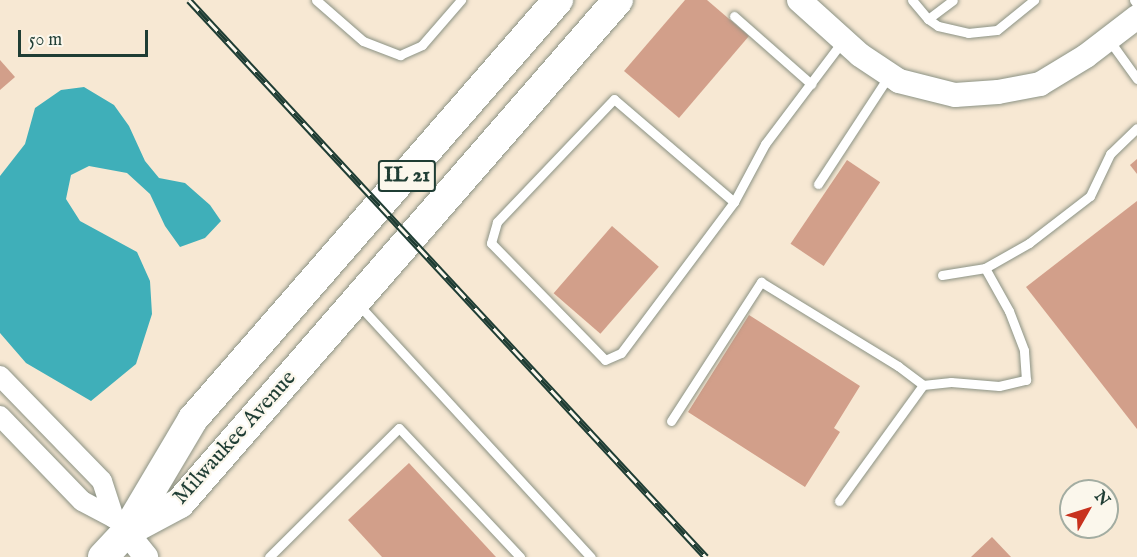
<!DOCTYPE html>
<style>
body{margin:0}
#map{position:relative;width:1137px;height:557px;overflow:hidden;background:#f7e8d3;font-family:"IM FELL English",serif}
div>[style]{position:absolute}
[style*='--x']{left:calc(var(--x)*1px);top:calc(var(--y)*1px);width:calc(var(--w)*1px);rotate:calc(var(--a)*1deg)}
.water>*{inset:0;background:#3fafb9}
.building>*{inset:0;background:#d29f8a;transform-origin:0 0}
.roads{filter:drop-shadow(0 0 2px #8b9284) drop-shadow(0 0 2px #8b9284)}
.service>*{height:9px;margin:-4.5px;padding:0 4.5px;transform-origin:4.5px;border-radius:4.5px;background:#fff}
.minor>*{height:20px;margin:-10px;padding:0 10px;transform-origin:10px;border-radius:10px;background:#fff}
.tertiary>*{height:24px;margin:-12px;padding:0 12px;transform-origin:12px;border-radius:12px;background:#fff}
.primary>*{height:30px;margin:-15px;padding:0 15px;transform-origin:15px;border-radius:15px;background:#fff}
.rail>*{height:7px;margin-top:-3.5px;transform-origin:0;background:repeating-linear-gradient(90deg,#fbf7ec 0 14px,#1f3d34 0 28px);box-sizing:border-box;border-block:2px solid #1f3d34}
span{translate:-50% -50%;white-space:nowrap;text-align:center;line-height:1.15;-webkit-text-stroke:4.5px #fbf7ec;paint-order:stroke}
.shield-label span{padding:2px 4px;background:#fbf7ec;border:2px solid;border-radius:4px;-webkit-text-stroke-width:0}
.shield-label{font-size:21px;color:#1f3d34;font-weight:700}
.street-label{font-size:22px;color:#1f3d34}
.north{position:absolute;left:1059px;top:479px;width:60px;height:60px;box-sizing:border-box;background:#fbf7ec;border:2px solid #a3ada2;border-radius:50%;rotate:51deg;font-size:16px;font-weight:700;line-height:24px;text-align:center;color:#1f3d34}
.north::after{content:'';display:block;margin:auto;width:21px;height:27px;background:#c8321e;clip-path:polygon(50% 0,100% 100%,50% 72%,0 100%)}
.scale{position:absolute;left:18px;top:30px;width:130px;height:27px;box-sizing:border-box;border:3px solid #1f3d34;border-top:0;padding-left:8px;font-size:18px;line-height:21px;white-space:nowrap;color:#1f3d34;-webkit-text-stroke:4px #fbf7ec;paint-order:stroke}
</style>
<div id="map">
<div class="water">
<i style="clip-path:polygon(84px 87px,114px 105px,129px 126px,145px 161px,159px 178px,185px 183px,210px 205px,221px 221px,205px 238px,180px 247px,165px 226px,150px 194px,127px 173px,89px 166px,71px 175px,66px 199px,80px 221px,137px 252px,150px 281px,152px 314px,136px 364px,91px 401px,26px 363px,0 333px,0 176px,25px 144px,35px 108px,61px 90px)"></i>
</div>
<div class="building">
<i style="clip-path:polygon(685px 0,707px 0,749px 36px,679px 118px,624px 71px)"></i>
<i style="clip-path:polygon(0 60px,15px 77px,0 90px)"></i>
<i style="clip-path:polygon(1137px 159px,1137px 174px,1130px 165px)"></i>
<i style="left:847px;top:160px;width:40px;height:101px;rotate:34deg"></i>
<i style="clip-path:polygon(1137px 201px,1137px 429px,1026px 287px)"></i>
<i style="left:612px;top:226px;width:62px;height:89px;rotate:41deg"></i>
<i style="clip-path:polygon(749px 315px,860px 386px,834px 428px,840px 432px,805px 487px,688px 412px)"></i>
<i style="clip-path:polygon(409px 463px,496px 557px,382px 557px,348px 520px)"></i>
<i style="clip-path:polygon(992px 537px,1011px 557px,971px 557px)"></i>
</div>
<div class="roads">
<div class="service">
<i style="--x:316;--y:0;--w:62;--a:41.1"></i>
<i style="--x:363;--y:41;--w:40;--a:21"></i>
<i style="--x:400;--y:55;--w:24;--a:-24"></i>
<i style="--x:422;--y:45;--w:60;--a:-49.1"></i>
<i style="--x:912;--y:0;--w:25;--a:50"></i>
<i style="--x:928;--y:19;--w:12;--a:35"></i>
<i style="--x:938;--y:26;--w:31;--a:13"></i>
<i style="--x:968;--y:33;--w:29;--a:-6"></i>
<i style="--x:997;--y:30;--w:48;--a:-39"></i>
<i style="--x:1134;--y:0;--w:5;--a:53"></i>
<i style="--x:734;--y:16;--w:103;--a:41.4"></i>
<i style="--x:928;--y:19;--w:31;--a:-37"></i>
<i style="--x:1109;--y:40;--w:48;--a:54.3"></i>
<i style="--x:818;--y:184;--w:128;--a:-56.8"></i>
<i style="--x:734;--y:202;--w:158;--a:-139.4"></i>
<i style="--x:614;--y:99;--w:170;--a:133.6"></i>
<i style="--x:497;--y:222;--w:22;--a:106"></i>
<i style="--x:491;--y:243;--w:163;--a:45.7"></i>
<i style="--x:605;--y:360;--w:17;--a:-24"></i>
<i style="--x:621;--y:353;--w:189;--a:-53.2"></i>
<i style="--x:734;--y:202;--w:66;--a:-61.9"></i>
<i style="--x:765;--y:144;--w:128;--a:-53"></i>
<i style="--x:942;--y:275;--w:44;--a:-9.2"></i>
<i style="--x:985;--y:268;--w:51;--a:-29.6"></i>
<i style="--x:1029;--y:243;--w:77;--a:-37.6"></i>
<i style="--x:1090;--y:196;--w:47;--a:-64.5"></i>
<i style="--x:1110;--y:154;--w:37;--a:-44"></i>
<i style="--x:358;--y:304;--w:344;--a:47.4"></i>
<i style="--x:671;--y:421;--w:166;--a:-57.1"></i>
<i style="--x:761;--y:282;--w:161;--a:31.5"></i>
<i style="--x:898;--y:366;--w:31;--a:37"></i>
<i style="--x:923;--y:385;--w:28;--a:-6"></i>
<i style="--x:951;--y:382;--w:48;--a:4.8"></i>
<i style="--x:999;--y:386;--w:28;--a:-13"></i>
<i style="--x:1026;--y:380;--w:30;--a:-94"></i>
<i style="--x:1024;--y:350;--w:42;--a:-111"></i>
<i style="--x:1009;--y:311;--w:49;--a:-119.2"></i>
<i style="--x:839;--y:501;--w:143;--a:-54.1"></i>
<i style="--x:269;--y:557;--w:183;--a:-44.8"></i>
<i style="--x:399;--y:428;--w:177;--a:46.8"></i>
</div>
<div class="minor">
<i style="--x:0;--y:376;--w:146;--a:45.8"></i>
<i style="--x:102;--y:481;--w:39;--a:72"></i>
<i style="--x:114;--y:518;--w:36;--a:-152"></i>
<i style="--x:82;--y:501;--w:118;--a:-134"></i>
</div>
<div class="tertiary">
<i style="--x:799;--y:0;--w:82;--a:42"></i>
<i style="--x:860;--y:55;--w:47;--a:33.7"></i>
<i style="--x:899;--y:81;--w:58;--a:14"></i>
<i style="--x:955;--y:95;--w:43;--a:-4"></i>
<i style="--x:998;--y:92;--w:43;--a:-10.8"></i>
<i style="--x:1040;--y:84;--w:54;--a:-31.3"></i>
<i style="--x:1086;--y:56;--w:64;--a:-37.4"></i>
<i style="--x:126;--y:532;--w:32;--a:51"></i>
</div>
<div class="primary">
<i style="--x:126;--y:532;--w:61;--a:-28.2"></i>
<i style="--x:180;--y:503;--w:667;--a:-48.95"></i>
<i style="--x:103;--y:557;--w:34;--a:-47"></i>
<i style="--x:126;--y:532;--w:131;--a:-59.3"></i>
<i style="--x:193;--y:419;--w:556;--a:-48.94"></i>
</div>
</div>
<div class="rail">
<i style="--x:189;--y:0;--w:760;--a:47.13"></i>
</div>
<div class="shield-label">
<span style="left:407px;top:176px">IL 21</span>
</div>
<div class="street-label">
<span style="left:235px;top:438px;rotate:-48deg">Milwaukee Avenue</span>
</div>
<div class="north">N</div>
<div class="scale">50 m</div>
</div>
